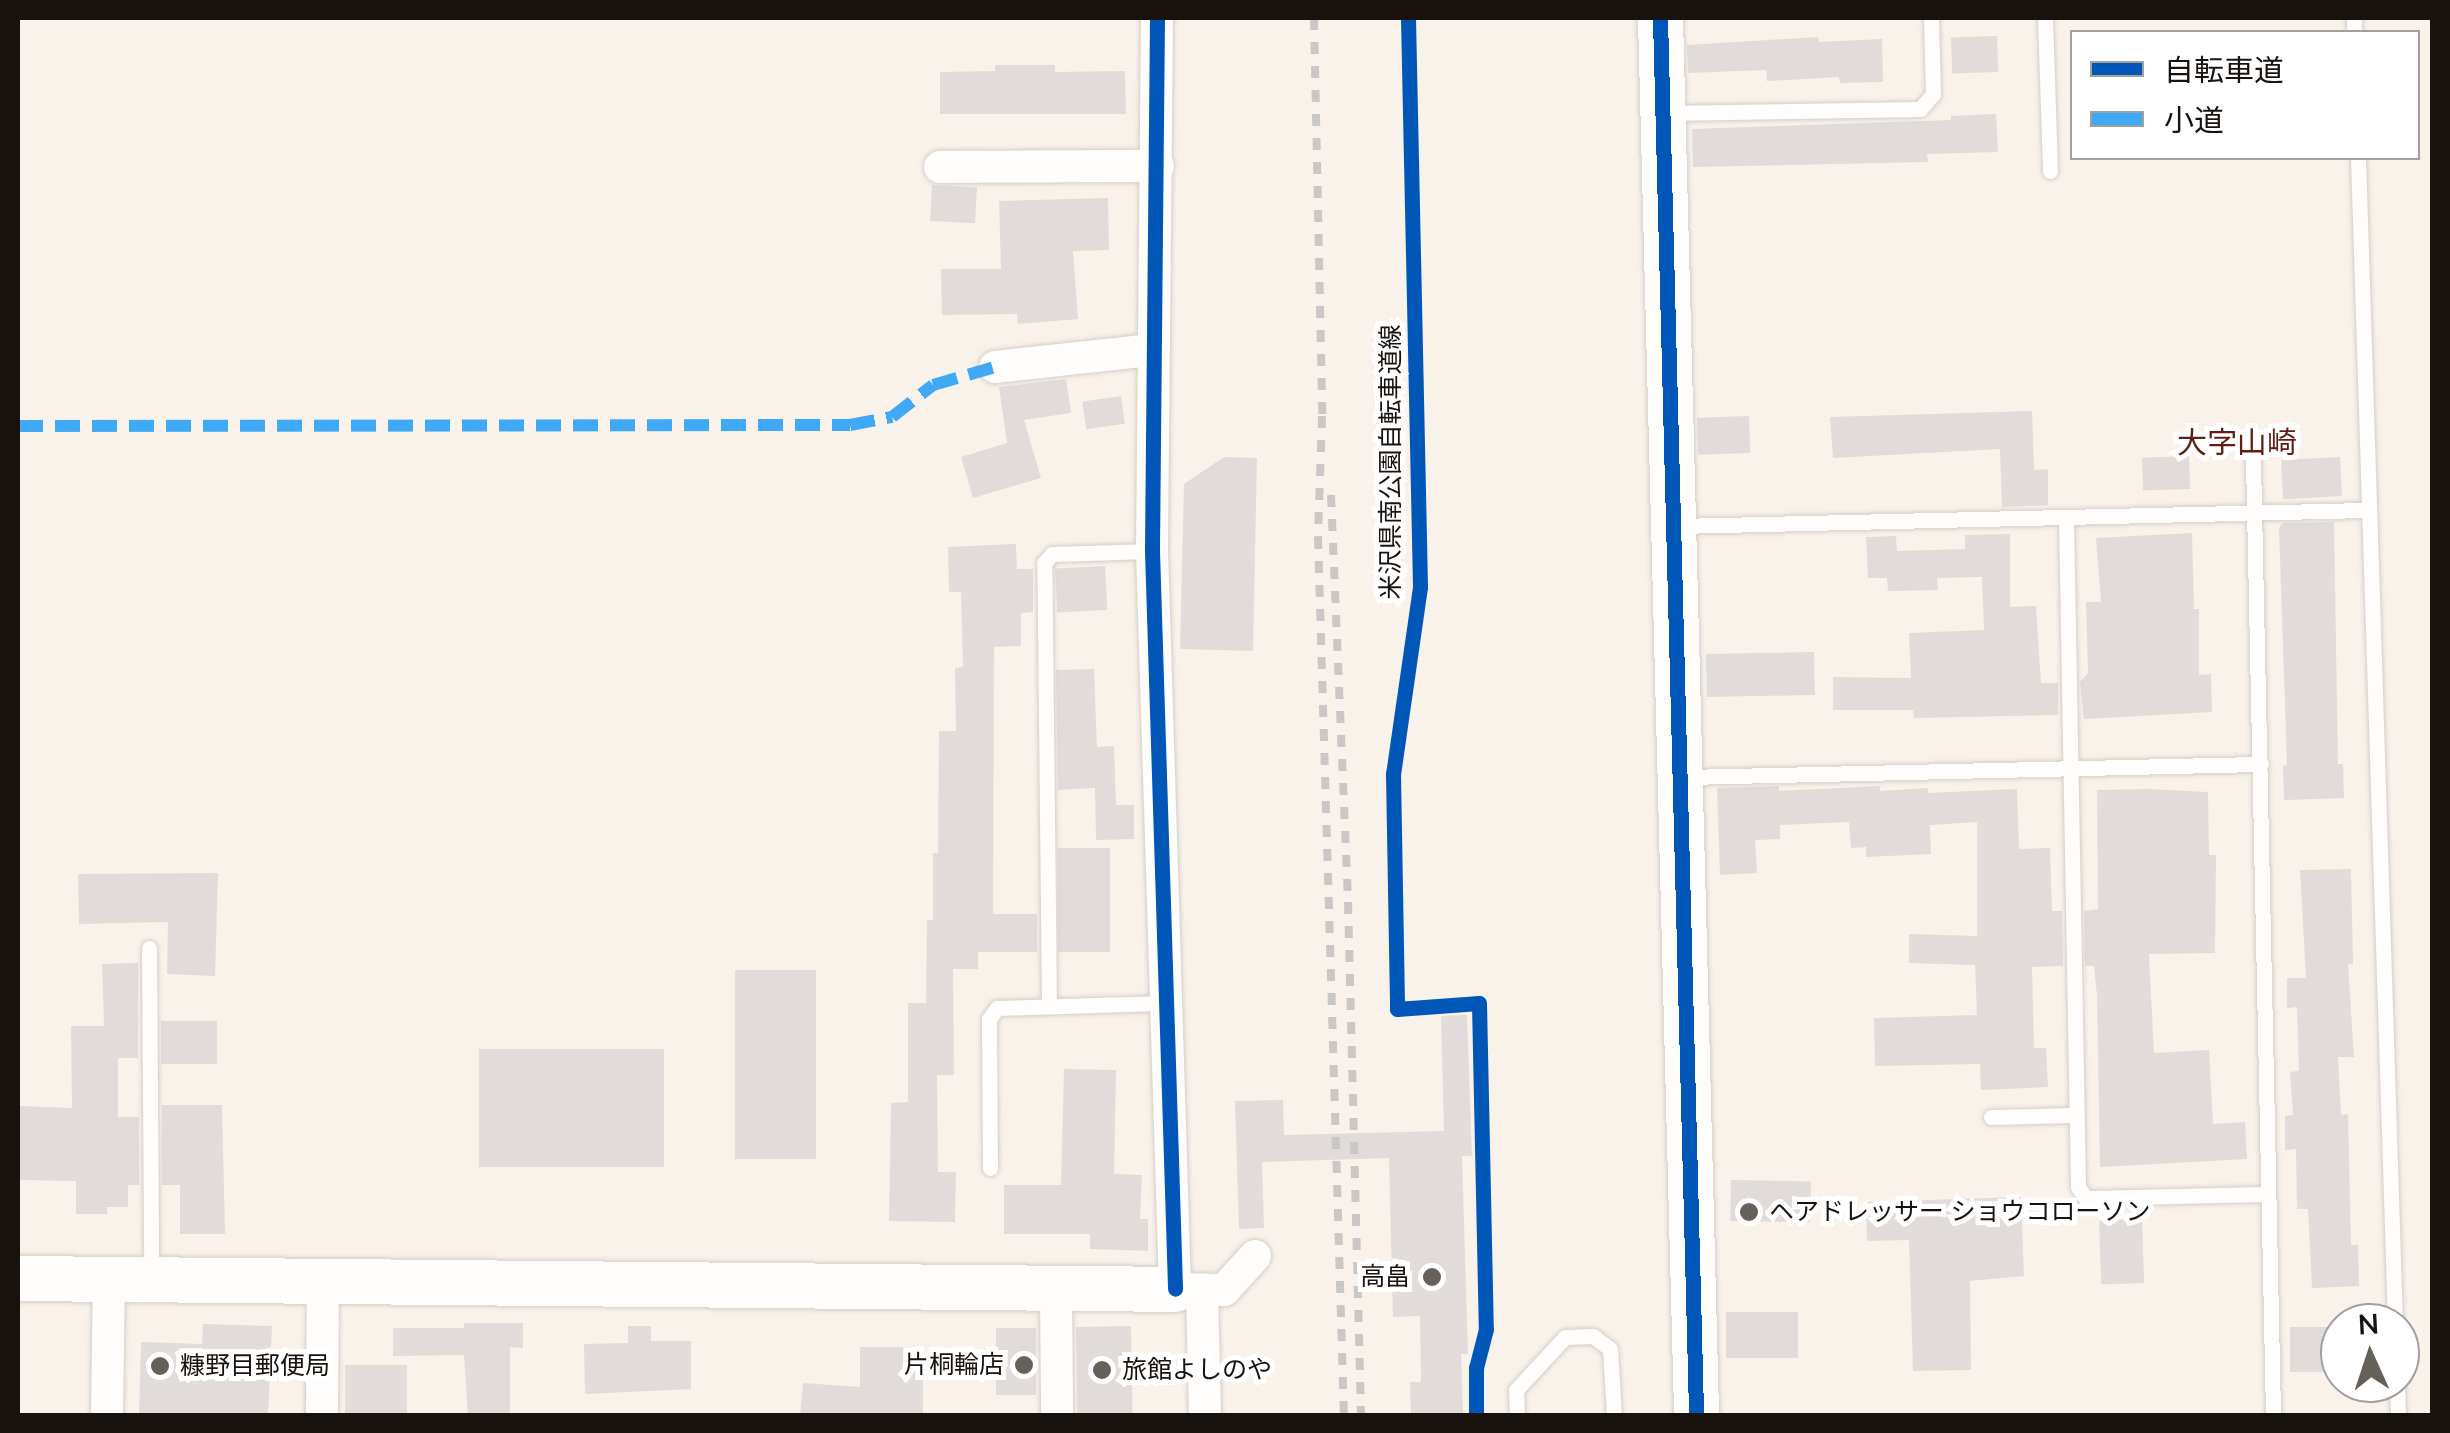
<!DOCTYPE html>
<meta charset="utf-8">
<style>
body{margin:0}
#map{position:relative;width:2450px;height:1433px;overflow:hidden;background:#f9f2eb;font-family:"Nunito Sans","Noto Sans JP",sans-serif}
div>[style]{position:absolute}
[style*='--x']{left:calc(var(--x)*1px);top:calc(var(--y)*1px);width:calc(var(--w)*1px);rotate:calc(var(--a)*1deg)}
.building>*{inset:0;background:#e1dbda;transform-origin:0 0}
.roads{filter:drop-shadow(0 0 2px #d4cec9) drop-shadow(0 0 2px #d4cec9)}
.lane>*{height:15px;margin:-7.5px;padding:0 7.5px;transform-origin:7.5px;border-radius:7.5px;background:#fefdfc}
.street>*{height:32px;margin:-16px;padding:0 16px;transform-origin:16px;border-radius:16px;background:#fefdfc}
.secondary>*{height:45px;margin:-22.5px;padding:0 22.5px;transform-origin:22.5px;border-radius:22.5px;background:#fefdfc}
.rail>*{height:8px;margin-top:-4px;transform-origin:0;background:repeating-linear-gradient(90deg,#cac8c6 0 12px,transparent 0 24px)}
.quiet>*{height:12px;margin-top:-6px;transform-origin:0;background:repeating-linear-gradient(90deg,#3fa9f5 0 25px,transparent 0 37px)}
.cycleway>*{height:15px;margin:-7.5px;padding:0 7.5px;transform-origin:7.5px;border-radius:7.5px;background:#0057b8}
.dots>*{width:28px;height:28px;translate:-50% -50%;box-sizing:border-box;border:5px solid #fff;border-radius:50%}
span{translate:-50% -50%;white-space:nowrap;text-align:center;line-height:1.15;-webkit-text-stroke:10px #fff;paint-order:stroke}
.street-label{font-size:25px;color:#17120e}
.poi-label{font-size:25px;color:#17120e}
.left{translate:0 -50%;text-align:left}
.right{translate:-100% -50%;text-align:right}
.quarter-label{font-size:30px;color:#601d12}
.frame{position:absolute;inset:0;border:20px solid #17120e;pointer-events:none}
.legend{position:absolute;left:2070px;top:30px;width:350px;height:130px;box-sizing:border-box;background:#fff;border:2px solid #a2a09f;margin:0;padding:12px 18px;list-style:none;font-size:30px;color:#17120e}
.legend li{display:flex;align-items:center;gap:20px;height:50px}
.legend b{width:50px;border:2px solid #a2a09f}
.north{position:absolute;left:2320px;top:1303px;width:100px;height:100px;box-sizing:border-box;background:#fff;border:2px solid #a2a09f;border-radius:50%;rotate:357deg;font-size:28px;font-weight:700;line-height:40px;text-align:center;color:#17120e}
.north::after{content:'';display:block;margin:auto;width:35px;height:45px;background:#66605b;clip-path:polygon(50% 0,100% 100%,50% 72%,0 100%)}
</style>
<div id="map">
<div class="building">
<i style="left:1997px;top:36px;width:36px;height:46px;rotate:88deg"></i>
<i style="clip-path:polygon(1818px 37px,1819px 42px,1882px 39px,1883px 82px,1840px 83px,1839px 77px,1767px 81px,1766px 70px,1688px 73px,1687px 45px)"></i>
<i style="clip-path:polygon(995px 65px,1055px 65px,1055px 72px,1125px 71px,1126px 114px,940px 114px,940px 72px,995px 71px)"></i>
<i style="clip-path:polygon(1996px 114px,1998px 152px,1927px 154px,1928px 162px,1693px 167px,1692px 129px,1951px 120px,1951px 116px)"></i>
<i style="left:932px;top:185px;width:45px;height:36px;rotate:3deg"></i>
<i style="clip-path:polygon(1108px 198px,1109px 250px,1073px 251px,1078px 319px,1018px 324px,1017px 314px,942px 315px,941px 269px,1001px 269px,999px 201px)"></i>
<i style="clip-path:polygon(1066px 379px,1071px 413px,1024px 420px,1041px 478px,973px 498px,961px 457px,1007px 443px,999px 387px)"></i>
<i style="left:1121px;top:396px;width:28px;height:39px;rotate:82deg"></i>
<i style="clip-path:polygon(2032px 411px,2034px 470px,2048px 469px,2048px 505px,2002px 507px,2000px 449px,1833px 458px,1830px 417px)"></i>
<i style="left:1749px;top:416px;width:37px;height:52px;rotate:88deg"></i>
<i style="left:2189px;top:456px;width:33px;height:47px;rotate:88deg"></i>
<i style="clip-path:polygon(1224px 457px,1257px 458px,1253px 651px,1180px 649px,1184px 484px)"></i>
<i style="left:2340px;top:457px;width:39px;height:59px;rotate:87deg"></i>
<i style="clip-path:polygon(2334px 522px,2338px 764px,2343px 764px,2344px 798px,2284px 800px,2283px 766px,2287px 765px,2279px 528px,2283px 523px)"></i>
<i style="clip-path:polygon(2192px 533px,2194px 609px,2199px 609px,2199px 675px,2211px 674px,2212px 712px,2084px 719px,2080px 682px,2088px 673px,2086px 602px,2101px 602px,2096px 538px)"></i>
<i style="clip-path:polygon(2010px 534px,2010px 607px,2036px 606px,2041px 683px,2058px 683px,2058px 715px,1914px 718px,1913px 710px,1833px 710px,1833px 677px,1911px 678px,1909px 633px,1984px 630px,1982px 577px,1937px 578px,1938px 590px,1888px 591px,1887px 578px,1868px 578px,1866px 537px,1896px 536px,1897px 551px,1965px 549px,1965px 535px)"></i>
<i style="clip-path:polygon(1016px 544px,1017px 569px,1033px 569px,1033px 612px,1021px 613px,1021px 646px,994px 647px,993px 914px,1037px 914px,1037px 952px,978px 952px,978px 969px,953px 969px,954px 1075px,937px 1075px,938px 1172px,956px 1172px,955px 1222px,889px 1221px,891px 1103px,908px 1102px,908px 1003px,926px 1003px,927px 920px,933px 920px,933px 853px,938px 853px,939px 731px,956px 731px,955px 668px,963px 667px,961px 592px,949px 592px,948px 547px)"></i>
<i style="left:1105px;top:566px;width:44px;height:50px;rotate:87deg"></i>
<i style="left:1814px;top:652px;width:43px;height:108px;rotate:89deg"></i>
<i style="clip-path:polygon(1094px 669px,1097px 747px,1114px 746px,1116px 805px,1134px 805px,1134px 839px,1096px 840px,1095px 788px,1058px 790px,1056px 670px)"></i>
<i style="clip-path:polygon(1779px 786px,1779px 791px,1880px 786px,1880px 791px,1928px 788px,1928px 793px,2017px 789px,2019px 849px,2050px 848px,2052px 911px,2062px 911px,2063px 966px,2032px 967px,2034px 1048px,2046px 1048px,2048px 1087px,1981px 1090px,1980px 1064px,1875px 1066px,1874px 1018px,1977px 1015px,1975px 965px,1909px 963px,1909px 934px,1977px 936px,1977px 822px,1930px 825px,1931px 854px,1866px 857px,1866px 847px,1851px 848px,1849px 822px,1780px 825px,1780px 839px,1755px 840px,1757px 873px,1720px 875px,1717px 788px)"></i>
<i style="clip-path:polygon(2148px 789px,2208px 792px,2209px 855px,2216px 855px,2215px 953px,2149px 954px,2154px 1053px,2209px 1050px,2213px 1124px,2245px 1122px,2247px 1159px,2100px 1167px,2097px 996px,2094px 966px,2085px 966px,2084px 911px,2098px 909px,2097px 790px)"></i>
<i style="left:1058px;top:848px;width:52px;height:104px"></i>
<i style="clip-path:polygon(2351px 869px,2353px 964px,2348px 964px,2354px 1057px,2338px 1057px,2341px 1115px,2348px 1114px,2351px 1245px,2358px 1245px,2359px 1286px,2312px 1288px,2308px 1209px,2297px 1209px,2296px 1149px,2285px 1150px,2285px 1116px,2293px 1115px,2290px 1072px,2299px 1071px,2297px 1007px,2287px 1008px,2287px 978px,2306px 978px,2300px 870px)"></i>
<i style="clip-path:polygon(218px 873px,215px 976px,167px 974px,168px 922px,79px 924px,78px 874px)"></i>
<i style="clip-path:polygon(138px 963px,138px 1058px,118px 1058px,118px 1117px,139px 1117px,139px 1185px,128px 1185px,128px 1207px,107px 1207px,107px 1214px,76px 1214px,76px 1181px,18px 1180px,18px 1106px,72px 1108px,71px 1026px,104px 1026px,102px 964px)"></i>
<i style="left:735px;top:970px;width:81px;height:189px"></i>
<i style="clip-path:polygon(1467px 1015px,1472px 1156px,1462px 1156px,1468px 1354px,1461px 1354px,1463px 1416px,1411px 1416px,1410px 1382px,1421px 1382px,1420px 1316px,1393px 1317px,1389px 1158px,1262px 1162px,1264px 1228px,1239px 1229px,1235px 1101px,1283px 1100px,1284px 1135px,1444px 1131px,1441px 1016px)"></i>
<i style="left:161px;top:1021px;width:56px;height:43px"></i>
<i style="left:664px;top:1049px;width:118px;height:185px;rotate:90deg"></i>
<i style="clip-path:polygon(1064px 1069px,1116px 1070px,1114px 1174px,1142px 1175px,1140px 1219px,1148px 1219px,1148px 1251px,1090px 1249px,1090px 1234px,1004px 1234px,1004px 1185px,1061px 1185px)"></i>
<i style="clip-path:polygon(162px 1105px,222px 1105px,225px 1234px,180px 1234px,180px 1185px,162px 1185px)"></i>
<i style="left:1731px;top:1180px;width:80px;height:41px;rotate:1deg"></i>
<i style="clip-path:polygon(2021px 1197px,2024px 1276px,1970px 1281px,1971px 1370px,1913px 1371px,1909px 1240px,1867px 1241px,1866px 1202px)"></i>
<i style="left:2142px;top:1219px;width:64px;height:43px;rotate:88deg"></i>
<i style="left:1798px;top:1312px;width:46px;height:72px;rotate:90deg"></i>
<i style="clip-path:polygon(464px 1323px,523px 1323px,523px 1348px,510px 1347px,510px 1416px,468px 1416px,464px 1355px,393px 1356px,393px 1328px,464px 1328px)"></i>
<i style="clip-path:polygon(203px 1324px,272px 1326px,268px 1416px,139px 1416px,141px 1342px,202px 1344px)"></i>
<i style="clip-path:polygon(628px 1326px,651px 1326px,651px 1341px,691px 1341px,691px 1389px,585px 1394px,584px 1344px,628px 1343px)"></i>
<i style="left:1131px;top:1326px;width:90px;height:55px;rotate:89deg"></i>
<i style="left:2290px;top:1327px;width:50px;height:45px"></i>
<i style="left:996px;top:1328px;width:40px;height:67px"></i>
<i style="clip-path:polygon(860px 1347px,923px 1347px,923px 1416px,800px 1416px,803px 1383px,860px 1387px)"></i>
<i style="left:407px;top:1365px;width:48px;height:62px;rotate:90deg"></i>
</div>
<div class="roads">
<div class="lane">
<i style="--x:2045;--y:18;--w:153;--a:88.1"></i>
<i style="--x:2354;--y:18;--w:14;--a:90"></i>
<i style="--x:1666;--y:113;--w:254;--a:-0.9"></i>
<i style="--x:1920;--y:109;--w:20;--a:-49"></i>
<i style="--x:1933;--y:94;--w:76;--a:-91.5"></i>
<i style="--x:2358;--y:158;--w:1166;--a:88.18"></i>
<i style="--x:2253;--y:459;--w:957;--a:88.8"></i>
<i style="--x:2066;--y:518;--w:669;--a:88.97"></i>
<i style="--x:2078;--y:1187;--w:14;--a:54"></i>
<i style="--x:2086;--y:1198;--w:181;--a:-1.3"></i>
<i style="--x:1677;--y:526;--w:690;--a:-1.33"></i>
<i style="--x:1686;--y:777;--w:575;--a:-1.3"></i>
<i style="--x:149;--y:948;--w:326;--a:89.6"></i>
<i style="--x:1049;--y:1005;--w:442;--a:-90.6"></i>
<i style="--x:1044;--y:563;--w:12;--a:-48"></i>
<i style="--x:1052;--y:554;--w:100;--a:-1.7"></i>
<i style="--x:1991;--y:1117;--w:84;--a:-1.4"></i>
<i style="--x:990;--y:1168;--w:149;--a:-90.4"></i>
<i style="--x:989;--y:1019;--w:14;--a:-54"></i>
<i style="--x:997;--y:1008;--w:166;--a:-1.7"></i>
<i style="--x:2397;--y:1383;--w:33;--a:88"></i>
<i style="--x:1517;--y:1416;--w:26;--a:-92"></i>
<i style="--x:1516;--y:1390;--w:72;--a:-47.2"></i>
<i style="--x:1565;--y:1337;--w:28;--a:-2"></i>
<i style="--x:1593;--y:1336;--w:21;--a:37"></i>
<i style="--x:1610;--y:1349;--w:67;--a:86.6"></i>
</div>
<div class="street">
<i style="--x:1157;--y:18;--w:533;--a:90.54"></i>
<i style="--x:1152;--y:551;--w:738;--a:88.21"></i>
<i style="--x:1175;--y:1289;--w:49;--a:1.2"></i>
<i style="--x:1224;--y:1290;--w:46;--a:-47.6"></i>
<i style="--x:940;--y:167;--w:218;--a:-0.3"></i>
<i style="--x:995;--y:367;--w:158;--a:-6.2"></i>
<i style="--x:1056;--y:1289;--w:127;--a:89.5"></i>
<i style="--x:1202;--y:1292;--w:124;--a:88.6"></i>
<i style="--x:107;--y:1416;--w:138;--a:-89.2"></i>
<i style="--x:322;--y:1416;--w:135;--a:-89.6"></i>
</div>
<div class="secondary">
<i style="--x:1660;--y:18;--w:1398;--a:88.52"></i>
<i style="--x:18;--y:1278;--w:1157;--a:0.54"></i>
</div>
</div>
<div class="rail">
<i style="--x:1314;--y:18;--w:398;--a:88.8"></i>
<i style="--x:1322;--y:416;--w:121;--a:91.9"></i>
<i style="--x:1318;--y:537;--w:879;--a:88.31"></i>
<i style="--x:1331;--y:495;--w:407;--a:87.6"></i>
<i style="--x:1348;--y:902;--w:514;--a:88.55"></i>
</div>
<div class="quiet">
<i style="--x:18;--y:426;--w:832;--a:-0.07"></i>
<i style="--x:850;--y:425;--w:43;--a:-10.8"></i>
<i style="--x:892;--y:417;--w:52;--a:-38"></i>
<i style="--x:933;--y:385;--w:65;--a:-16.2"></i>
</div>
<div class="cycleway">
<i style="--x:1157;--y:18;--w:533;--a:90.54"></i>
<i style="--x:1152;--y:551;--w:738;--a:88.21"></i>
<i style="--x:1408;--y:18;--w:569;--a:88.79"></i>
<i style="--x:1420;--y:587;--w:189;--a:98.2"></i>
<i style="--x:1393;--y:774;--w:235;--a:89"></i>
<i style="--x:1397;--y:1009;--w:82;--a:-4.2"></i>
<i style="--x:1479;--y:1003;--w:326;--a:88.8"></i>
<i style="--x:1486;--y:1329;--w:40;--a:104.4"></i>
<i style="--x:1476;--y:1368;--w:48;--a:90"></i>
<i style="--x:1660;--y:18;--w:1398;--a:88.52"></i>
</div>
<div class="dots">
<i style="left:1749px;top:1212px;background:#66605b"></i>
<i style="left:1432px;top:1277px;background:#66605b"></i>
<i style="left:1024px;top:1365px;background:#66605b"></i>
<i style="left:160px;top:1366px;background:#66605b"></i>
<i style="left:1102px;top:1370px;background:#66605b"></i>
</div>
<div class="street-label">
<span style="left:1391px;top:462px;rotate:-90deg">米沢県南公園自転車道線</span>
</div>
<div class="poi-label">
<span class="left" style="left:1769px;top:1212px">ヘアドレッサー ショウコローソン</span>
<span class="right" style="left:1410px;top:1277px">高畠</span>
<span class="right" style="left:1004px;top:1365px">片桐輪店</span>
<span class="left" style="left:180px;top:1366px">糠野目郵便局</span>
<span class="left" style="left:1122px;top:1370px">旅館よしのや</span>
</div>
<div class="quarter-label">
<span style="left:2237px;top:444px">大字山崎</span>
</div>
<div class="frame"></div>
<ul class="legend">
<li><b style="height:12px;background:#0057b8"></b>自転車道</li>
<li><b style="height:12px;background:#3fa9f5"></b>小道</li>
</ul>
<div class="north">N</div>
</div>
